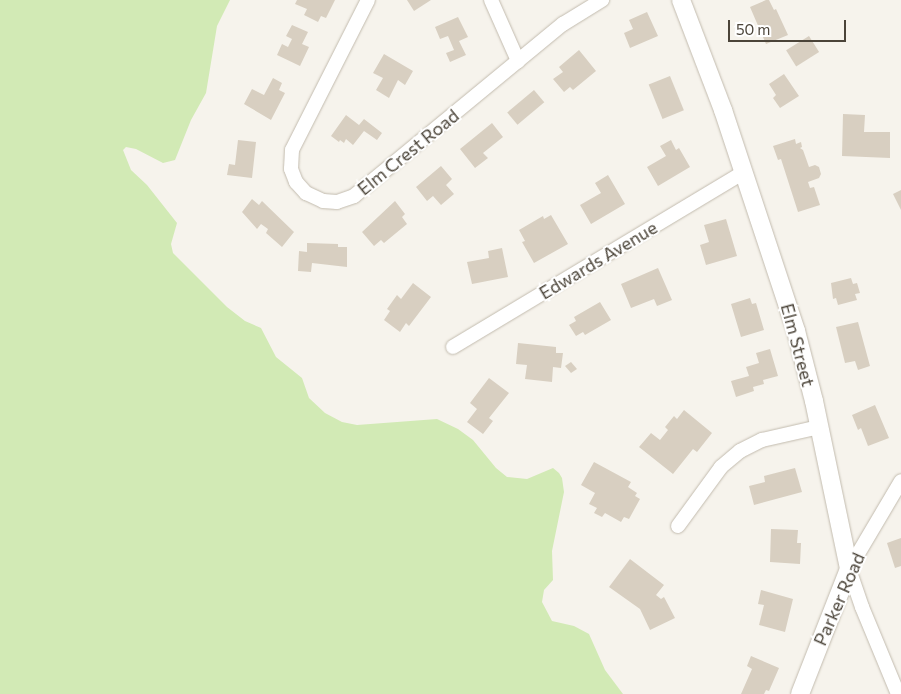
<!DOCTYPE html>
<style>
body{margin:0}
#map{position:relative;width:901px;height:694px;overflow:hidden;background:#f6f3ec;font-family:Commissioner,sans-serif}
div>[style]{position:absolute}
[style*='--x']{left:calc(var(--x)*1px);top:calc(var(--y)*1px);width:calc(var(--w)*1px);rotate:calc(var(--a)*1deg)}
.green>*{inset:0;background:#d2eab5}
.building>*{inset:0;background:#d8cfc1;transform-origin:0 0}
.roads{filter:drop-shadow(0 0 1px #c2bbae) drop-shadow(0 0 1px #c2bbae)}
.minor>*{height:14px;margin:-7px;padding:0 7px;transform-origin:7px;border-radius:7px;background:#fff}
.tertiary>*{height:18px;margin:-9px;padding:0 9px;transform-origin:9px;border-radius:9px;background:#fff}
span{translate:-50% -50%;white-space:nowrap;text-align:center;line-height:1.15;-webkit-text-stroke:4px #fff;paint-order:stroke}
.street-label{font-size:18px;color:#4b4439}
.scale{position:absolute;left:728px;top:20px;width:118px;height:22px;box-sizing:border-box;border:2px solid #4b4439;border-top:0;padding-left:6px;font-size:15px;line-height:18px;white-space:nowrap;color:#4b4439;-webkit-text-stroke:4px #fff;paint-order:stroke}
</style>
<div id="map">
<div class="green">
<i style="clip-path:polygon(0 0,230px 0,217px 26px,206px 93px,191px 120px,175px 160px,163px 163px,136px 149px,126px 147px,123px 150px,131px 170px,147px 185px,177px 223px,171px 244px,173px 253px,227px 307px,245px 321px,261px 328px,276px 357px,302px 378px,309px 398px,325px 413px,342px 422px,357px 425px,437px 419px,458px 429px,473px 440px,496px 468px,507px 477px,527px 479px,553px 468px,559px 473px,562px 478px,564px 492px,552px 551px,553px 580px,544px 590px,542px 602px,552px 621px,574px 626px,589px 634px,605px 670px,623px 694px,0 694px)"></i>
</div>
<div class="building">
<i style="clip-path:polygon(297px 0,335px 0,326px 18px,321px 16px,318px 22px,304px 15px,307px 9px,295px 4px)"></i>
<i style="clip-path:polygon(407px 0,431px 0,414px 11px)"></i>
<i style="clip-path:polygon(766px 0,769px 0,774px 10px,776px 9px,788px 35px,766px 44px,750px 7px)"></i>
<i style="clip-path:polygon(647px 12px,658px 36px,630px 48px,624px 33px,633px 29px,629px 20px)"></i>
<i style="clip-path:polygon(458px 17px,468px 37px,459px 41px,466px 55px,450px 62px,446px 53px,454px 50px,448px 36px,440px 39px,435px 27px)"></i>
<i style="clip-path:polygon(292px 25px,308px 32px,302px 44px,309px 47px,300px 66px,277px 55px,282px 44px,288px 47px,292px 39px,286px 36px)"></i>
<i style="left:809px;top:36px;width:19px;height:27px;rotate:58deg"></i>
<i style="clip-path:polygon(579px 50px,596px 71px,573px 90px,570px 87px,564px 92px,553px 79px,563px 72px,559px 67px)"></i>
<i style="clip-path:polygon(384px 54px,413px 71px,405px 85px,398px 80px,389px 98px,376px 90px,383px 78px,373px 73px)"></i>
<i style="clip-path:polygon(784px 74px,799px 96px,780px 108px,773px 98px,776px 95px,769px 84px)"></i>
<i style="left:670px;top:76px;width:37px;height:23px;rotate:68deg"></i>
<i style="clip-path:polygon(273px 78px,282px 83px,279px 90px,285px 93px,271px 120px,244px 104px,252px 89px,264px 95px)"></i>
<i style="left:534px;top:90px;width:16px;height:35px;rotate:50deg"></i>
<i style="clip-path:polygon(843px 114px,865px 115px,864px 132px,890px 132px,890px 158px,842px 156px)"></i>
<i style="clip-path:polygon(346px 115px,359px 125px,364px 119px,382px 133px,377px 140px,364px 131px,353px 145px,346px 139px,344px 143px,340px 140px,339px 142px,331px 136px)"></i>
<i style="clip-path:polygon(492px 123px,503px 137px,483px 153px,488px 158px,475px 168px,460px 149px)"></i>
<i style="clip-path:polygon(795px 139px,796px 144px,801px 142px,802px 147px,800px 148px,803px 150px,809px 167px,815px 165px,819px 167px,821px 174px,819px 178px,808px 182px,810px 188px,814px 187px,820px 205px,798px 212px,781px 159px,778px 160px,773px 146px)"></i>
<i style="clip-path:polygon(238px 140px,256px 142px,252px 178px,227px 175px,229px 164px,235px 165px)"></i>
<i style="clip-path:polygon(671px 140px,676px 150px,679px 148px,690px 167px,658px 186px,647px 167px,666px 156px,660px 146px)"></i>
<i style="clip-path:polygon(441px 166px,452px 179px,446px 185px,454px 194px,441px 205px,433px 196px,427px 201px,416px 187px)"></i>
<i style="clip-path:polygon(608px 175px,625px 204px,591px 224px,580px 205px,601px 193px,595px 183px)"></i>
<i style="clip-path:polygon(901px 190px,901px 210px,893px 194px)"></i>
<i style="clip-path:polygon(252px 199px,259px 205px,262px 201px,294px 232px,282px 247px,266px 233px,268px 229px,261px 224px,257px 229px,242px 212px)"></i>
<i style="clip-path:polygon(395px 201px,405px 214px,402px 217px,407px 224px,384px 243px,381px 240px,374px 246px,362px 232px)"></i>
<i style="clip-path:polygon(551px 215px,568px 244px,534px 263px,522px 242px,525px 241px,519px 230px,543px 216px,544px 219px)"></i>
<i style="clip-path:polygon(726px 219px,737px 256px,706px 265px,700px 245px,709px 242px,704px 225px)"></i>
<i style="clip-path:polygon(307px 243px,338px 244px,338px 247px,347px 247px,347px 267px,312px 263px,311px 272px,298px 271px,299px 251px,307px 252px)"></i>
<i style="clip-path:polygon(502px 248px,508px 277px,472px 284px,467px 262px,489px 258px,488px 251px)"></i>
<i style="clip-path:polygon(658px 268px,672px 300px,657px 306px,654px 299px,631px 308px,621px 284px)"></i>
<i style="clip-path:polygon(851px 278px,853px 284px,857px 283px,860px 293px,855px 294px,857px 300px,838px 305px,836px 298px,833px 299px,831px 283px)"></i>
<i style="clip-path:polygon(413px 283px,431px 297px,409px 326px,406px 323px,400px 332px,384px 320px,390px 311px,387px 309px,397px 295px,401px 299px)"></i>
<i style="clip-path:polygon(750px 298px,752px 304px,756px 303px,764px 330px,741px 337px,731px 304px)"></i>
<i style="clip-path:polygon(600px 302px,611px 320px,585px 335px,583px 332px,576px 336px,569px 325px,576px 321px,574px 317px)"></i>
<i style="clip-path:polygon(858px 322px,870px 366px,858px 370px,855px 361px,845px 363px,836px 327px)"></i>
<i style="clip-path:polygon(518px 343px,556px 347px,556px 353px,563px 353px,561px 368px,553px 367px,552px 382px,525px 379px,527px 365px,516px 364px)"></i>
<i style="clip-path:polygon(770px 349px,778px 376px,763px 380px,764px 384px,753px 387px,754px 391px,736px 397px,731px 381px,749px 376px,746px 367px,759px 363px,756px 353px)"></i>
<i style="clip-path:polygon(571px 362px,577px 369px,571px 373px,565px 366px)"></i>
<i style="clip-path:polygon(489px 378px,509px 393px,489px 418px,493px 421px,483px 434px,467px 422px,477px 409px,470px 403px)"></i>
<i style="clip-path:polygon(875px 405px,889px 438px,868px 446px,861px 428px,858px 430px,852px 415px)"></i>
<i style="clip-path:polygon(684px 410px,712px 433px,697px 452px,693px 449px,673px 474px,639px 447px,651px 433px,660px 440px,668px 430px,665px 427px,674px 416px,677px 419px)"></i>
<i style="clip-path:polygon(594px 462px,631px 482px,628px 487px,637px 493px,635px 496px,640px 499px,629px 519px,624px 517px,621px 522px,605px 513px,602px 517px,594px 513px,597px 508px,589px 504px,595px 493px,581px 485px)"></i>
<i style="clip-path:polygon(795px 468px,802px 492px,754px 505px,749px 486px,765px 482px,764px 476px)"></i>
<i style="clip-path:polygon(771px 529px,798px 530px,797px 543px,801px 543px,800px 564px,770px 562px)"></i>
<i style="clip-path:polygon(901px 538px,901px 566px,895px 568px,887px 543px)"></i>
<i style="clip-path:polygon(630px 559px,664px 585px,656px 595px,661px 599px,664px 597px,675px 618px,650px 630px,640px 609px,609px 587px)"></i>
<i style="clip-path:polygon(761px 590px,793px 599px,785px 632px,759px 625px,764px 605px,758px 604px)"></i>
<i style="clip-path:polygon(751px 656px,779px 668px,769px 691px,766px 690px,764px 694px,741px 694px,752px 669px,747px 666px)"></i>
</div>
<div class="roads">
<div class="minor">
<i style="--x:368;--y:0;--w:168;--a:116.9"></i>
<i style="--x:292;--y:150;--w:19;--a:93"></i>
<i style="--x:291;--y:169;--w:14;--a:69"></i>
<i style="--x:296;--y:182;--w:15;--a:48"></i>
<i style="--x:306;--y:193;--w:19;--a:25"></i>
<i style="--x:323;--y:201;--w:14;--a:4"></i>
<i style="--x:337;--y:202;--w:18;--a:-19"></i>
<i style="--x:354;--y:196;--w:271;--a:-39.5"></i>
<i style="--x:563;--y:24;--w:46;--a:-31.6"></i>
<i style="--x:491;--y:0;--w:67;--a:66.1"></i>
<i style="--x:453;--y:347;--w:338;--a:-31"></i>
<i style="--x:678;--y:526;--w:73;--a:-53.9"></i>
<i style="--x:721;--y:467;--w:25;--a:-40"></i>
<i style="--x:740;--y:451;--w:25;--a:-27"></i>
<i style="--x:762;--y:440;--w:58;--a:-12.8"></i>
<i style="--x:898;--y:694;--w:94;--a:-112.5"></i>
<i style="--x:862;--y:607;--w:40;--a:-108.9"></i>
<i style="--x:849;--y:569;--w:102;--a:-59.4"></i>
</div>
<div class="tertiary">
<i style="--x:681;--y:0;--w:118;--a:69.1"></i>
<i style="--x:723;--y:110;--w:233;--a:71.7"></i>
<i style="--x:796;--y:331;--w:72;--a:75.6"></i>
<i style="--x:814;--y:401;--w:172;--a:78.2"></i>
<i style="--x:849;--y:569;--w:134;--a:111.4"></i>
</div>
</div>
<div class="street-label">
<span style="left:408px;top:152px;rotate:-39deg">Elm Crest Road</span>
<span style="left:598px;top:260px;rotate:-31deg">Edwards Avenue</span>
<span style="left:798px;top:345px;rotate:75deg">Elm Street</span>
<span style="left:839px;top:599px;rotate:-66deg">Parker Road</span>
</div>
<div class="scale">50 m</div>
</div>
